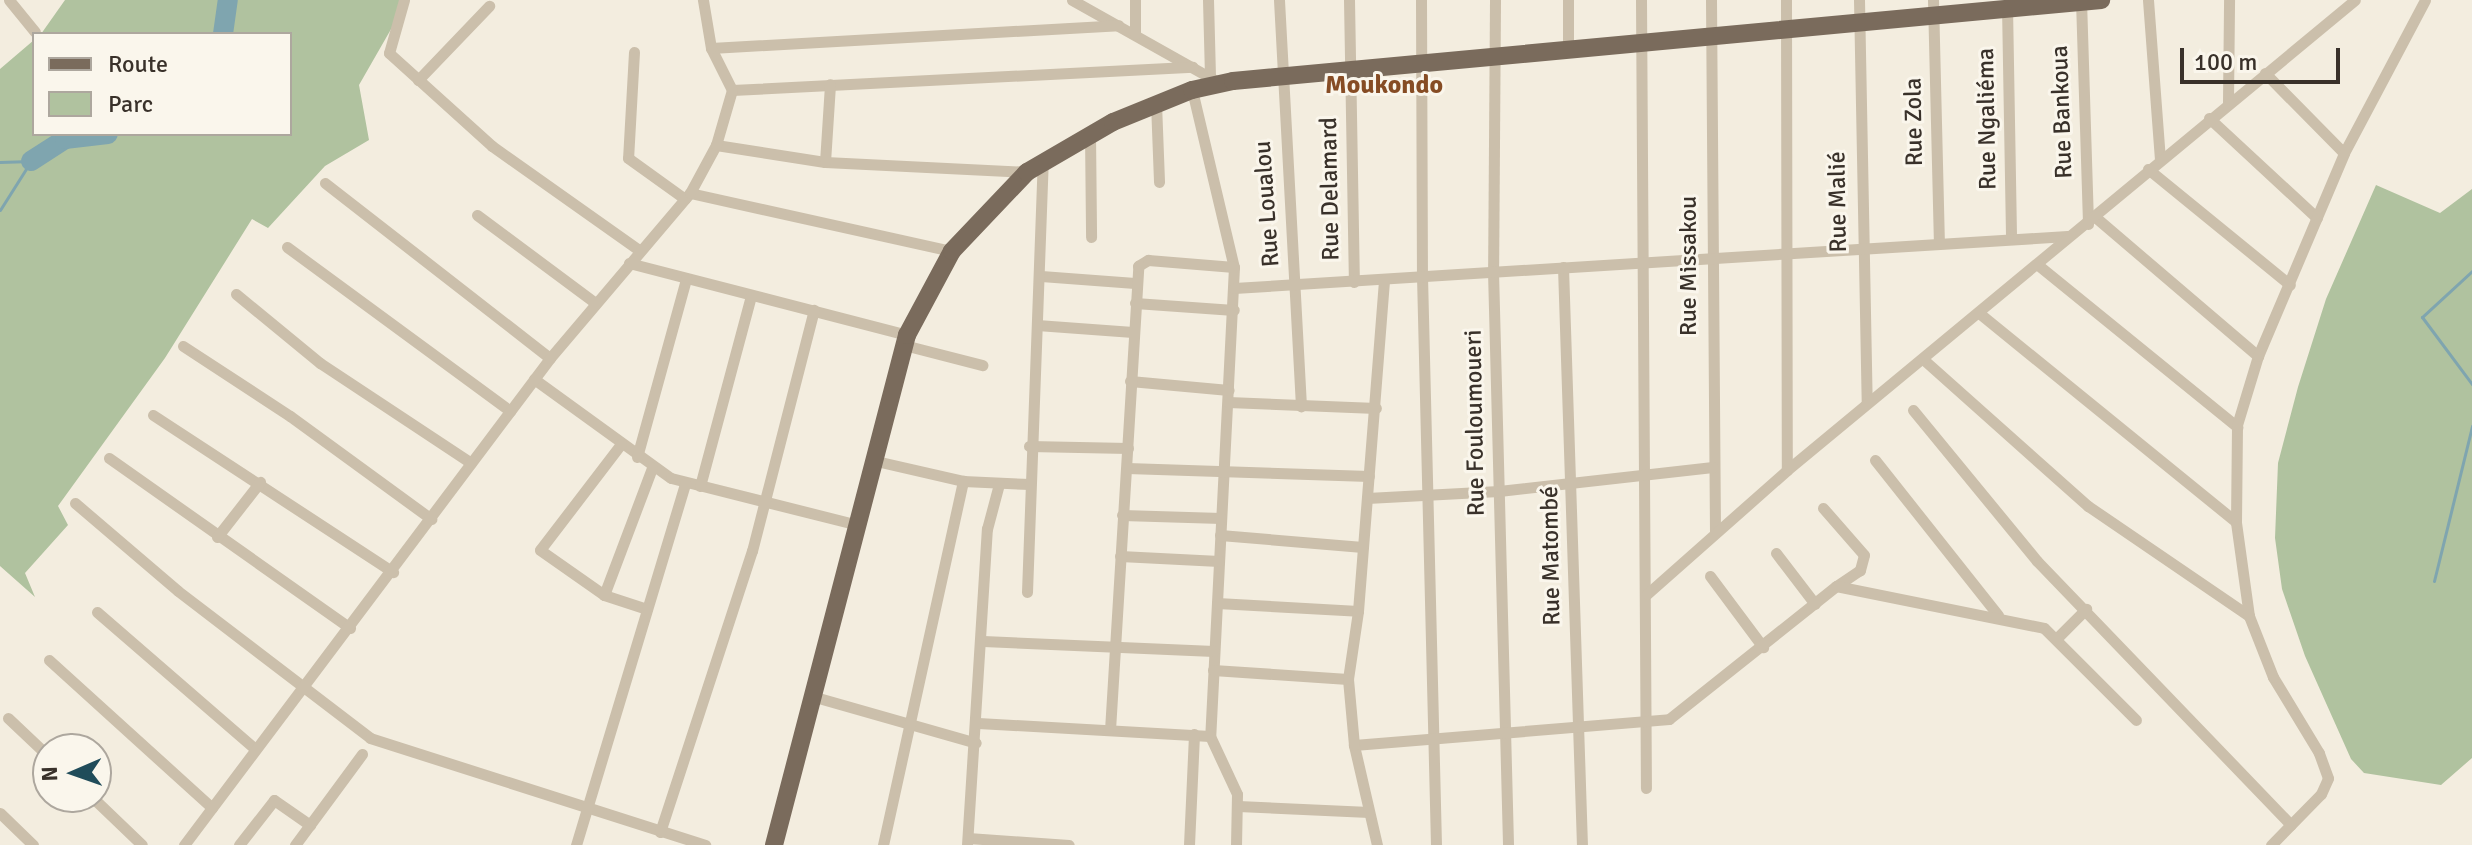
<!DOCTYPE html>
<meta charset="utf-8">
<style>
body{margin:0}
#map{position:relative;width:2472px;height:845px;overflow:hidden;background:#f3eddf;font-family:Signika,sans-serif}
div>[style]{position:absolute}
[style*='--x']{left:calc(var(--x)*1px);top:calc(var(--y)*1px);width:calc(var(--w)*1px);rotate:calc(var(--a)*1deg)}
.green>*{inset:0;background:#b0c29f}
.stream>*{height:3px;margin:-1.5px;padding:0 1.5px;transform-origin:1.5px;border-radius:1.5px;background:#7fa5af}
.river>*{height:20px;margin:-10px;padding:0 10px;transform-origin:10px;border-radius:10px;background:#7fa5af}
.street>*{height:11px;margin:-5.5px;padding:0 5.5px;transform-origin:5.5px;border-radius:5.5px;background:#cbbfab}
.primary>*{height:18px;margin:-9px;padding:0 9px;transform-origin:9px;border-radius:9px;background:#7a6b5c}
span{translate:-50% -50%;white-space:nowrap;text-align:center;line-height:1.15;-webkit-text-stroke:6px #faf6ec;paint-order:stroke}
.street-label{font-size:24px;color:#39312a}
.neighbourhood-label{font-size:26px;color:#864c24;font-weight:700}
.legend{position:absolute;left:32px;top:32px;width:260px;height:104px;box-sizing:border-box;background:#faf6ec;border:2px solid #ada79e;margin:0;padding:10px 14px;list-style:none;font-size:24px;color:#39312a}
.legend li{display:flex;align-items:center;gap:16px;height:40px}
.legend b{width:40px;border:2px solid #ada79e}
.north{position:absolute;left:32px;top:733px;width:80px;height:80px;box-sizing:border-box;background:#faf6ec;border:2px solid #ada79e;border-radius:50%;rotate:268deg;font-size:22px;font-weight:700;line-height:32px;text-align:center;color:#39312a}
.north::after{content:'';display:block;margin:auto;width:28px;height:36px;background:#204c5a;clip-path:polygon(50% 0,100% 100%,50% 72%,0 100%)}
.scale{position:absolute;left:2180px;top:48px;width:160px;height:36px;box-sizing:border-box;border:4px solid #39312a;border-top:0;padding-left:10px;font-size:24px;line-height:28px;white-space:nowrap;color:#39312a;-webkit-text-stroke:6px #faf6ec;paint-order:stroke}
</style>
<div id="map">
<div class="green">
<i style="clip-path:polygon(65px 0,402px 0,398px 17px,359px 85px,369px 140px,325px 166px,268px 228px,252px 219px,165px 358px,58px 506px,68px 525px,25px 573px,35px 597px,0 566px,0 69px,34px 40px,34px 134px,290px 134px,290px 34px,41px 34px)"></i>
<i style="clip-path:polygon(2376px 185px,2440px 213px,2472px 189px,2472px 758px,2441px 785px,2364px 773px,2351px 759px,2305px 656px,2282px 589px,2275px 538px,2278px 463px,2298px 387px,2326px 299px)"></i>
</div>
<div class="stream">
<i style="--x:0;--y:162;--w:31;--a:-2"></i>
<i style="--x:0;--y:210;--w:58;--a:-57.7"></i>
<i style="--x:2472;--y:271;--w:68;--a:137.4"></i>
<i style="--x:2422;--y:317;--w:84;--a:53.3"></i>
<i style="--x:2434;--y:581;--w:160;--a:-76.2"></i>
</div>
<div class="river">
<i style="--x:223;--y:34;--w:34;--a:-82"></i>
<i style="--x:31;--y:161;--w:40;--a:-32.9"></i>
<i style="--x:65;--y:139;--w:43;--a:-6.6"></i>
</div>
<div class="street">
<i style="--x:9;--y:0;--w:41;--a:50.9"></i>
<i style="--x:404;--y:0;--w:55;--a:105.8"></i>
<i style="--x:389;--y:53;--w:139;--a:42.1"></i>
<i style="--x:492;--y:146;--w:180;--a:35.3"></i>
<i style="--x:1072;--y:0;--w:170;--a:29.3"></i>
<i style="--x:1135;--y:0;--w:34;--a:90"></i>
<i style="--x:1208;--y:0;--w:77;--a:88.5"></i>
<i style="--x:1279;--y:0;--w:407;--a:86.9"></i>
<i style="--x:1349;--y:0;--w:282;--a:89"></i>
<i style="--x:1421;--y:0;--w:276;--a:89.8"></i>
<i style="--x:1422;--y:276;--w:569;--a:88.59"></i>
<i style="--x:1495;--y:0;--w:271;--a:90.4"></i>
<i style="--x:1493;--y:271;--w:574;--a:88.5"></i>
<i style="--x:1568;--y:0;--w:49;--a:90"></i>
<i style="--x:1641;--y:0;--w:788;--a:89.64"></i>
<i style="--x:1711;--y:0;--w:532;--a:89.57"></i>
<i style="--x:1786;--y:0;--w:470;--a:89.9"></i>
<i style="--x:1859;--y:0;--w:403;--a:88.9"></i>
<i style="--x:1933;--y:0;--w:242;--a:88.6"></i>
<i style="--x:2081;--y:0;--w:224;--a:88.2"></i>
<i style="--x:2148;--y:0;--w:159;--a:85.7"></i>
<i style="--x:2007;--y:6;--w:232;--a:89"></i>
<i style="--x:711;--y:48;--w:408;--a:-3.2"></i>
<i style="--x:634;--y:52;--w:106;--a:93.2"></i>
<i style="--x:628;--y:158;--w:70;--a:35.7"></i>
<i style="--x:2265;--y:73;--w:112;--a:45.4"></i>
<i style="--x:418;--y:80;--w:103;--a:-46.2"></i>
<i style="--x:732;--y:90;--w:461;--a:-2.9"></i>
<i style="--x:1192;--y:90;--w:182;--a:76.7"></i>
<i style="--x:1234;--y:267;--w:470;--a:92.9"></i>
<i style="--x:1210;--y:736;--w:64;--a:65"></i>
<i style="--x:1237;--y:794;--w:51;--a:91.1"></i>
<i style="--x:2228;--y:102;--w:102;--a:-89.4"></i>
<i style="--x:1156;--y:103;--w:79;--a:87.8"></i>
<i style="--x:2209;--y:118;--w:147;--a:42.8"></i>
<i style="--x:1090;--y:133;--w:104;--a:89.4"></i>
<i style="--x:716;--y:145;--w:110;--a:8.9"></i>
<i style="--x:825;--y:162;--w:202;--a:2.8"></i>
<i style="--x:825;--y:162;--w:78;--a:-86.3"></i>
<i style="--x:2148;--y:169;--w:183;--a:39.2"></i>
<i style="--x:325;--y:183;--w:285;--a:37.9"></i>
<i style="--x:690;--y:193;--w:268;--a:12.5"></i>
<i style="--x:477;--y:215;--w:146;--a:36.6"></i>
<i style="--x:2094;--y:216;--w:216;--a:40.5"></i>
<i style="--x:287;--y:247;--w:277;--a:36.3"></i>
<i style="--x:629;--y:263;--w:287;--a:14.5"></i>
<i style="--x:2038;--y:265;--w:257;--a:39.1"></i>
<i style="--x:1563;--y:267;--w:578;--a:88.12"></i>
<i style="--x:1041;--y:276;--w:94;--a:4.3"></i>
<i style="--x:1234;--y:288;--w:835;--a:-3.57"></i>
<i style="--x:236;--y:294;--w:109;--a:39.4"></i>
<i style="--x:320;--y:363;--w:181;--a:33.5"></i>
<i style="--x:1135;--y:303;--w:99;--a:4"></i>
<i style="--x:1979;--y:313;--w:331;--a:39.1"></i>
<i style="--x:1037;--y:325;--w:96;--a:4.2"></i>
<i style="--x:904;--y:345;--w:81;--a:14.4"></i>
<i style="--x:183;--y:346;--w:128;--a:33.2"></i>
<i style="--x:290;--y:416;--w:175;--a:36.1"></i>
<i style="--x:1924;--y:360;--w:220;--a:41.7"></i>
<i style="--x:2088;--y:506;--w:195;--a:34.3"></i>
<i style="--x:534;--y:379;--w:169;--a:35.9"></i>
<i style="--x:671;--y:478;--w:193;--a:14.1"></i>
<i style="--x:1130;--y:381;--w:99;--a:5.2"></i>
<i style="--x:1228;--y:402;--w:148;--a:2.3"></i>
<i style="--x:1913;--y:410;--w:195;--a:50.6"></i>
<i style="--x:2037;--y:561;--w:366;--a:46.1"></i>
<i style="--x:153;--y:415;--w:287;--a:33.2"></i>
<i style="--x:621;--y:444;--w:133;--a:127.4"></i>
<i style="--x:540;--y:550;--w:78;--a:35.1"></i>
<i style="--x:604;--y:595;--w:45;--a:18"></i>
<i style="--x:1029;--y:446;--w:99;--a:1.2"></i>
<i style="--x:637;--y:457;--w:185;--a:-74.6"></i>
<i style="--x:109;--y:458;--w:295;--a:35.2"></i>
<i style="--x:1875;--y:460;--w:198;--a:51.6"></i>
<i style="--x:876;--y:461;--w:89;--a:12.9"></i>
<i style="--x:963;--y:481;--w:67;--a:2.6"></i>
<i style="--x:1127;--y:468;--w:242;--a:1.9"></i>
<i style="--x:700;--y:486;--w:197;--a:-75"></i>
<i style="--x:1367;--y:498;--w:132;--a:-3"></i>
<i style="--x:1499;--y:491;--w:215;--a:-6.4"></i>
<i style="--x:75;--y:503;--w:135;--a:40.5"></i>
<i style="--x:178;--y:591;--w:242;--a:37.4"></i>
<i style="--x:370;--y:738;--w:352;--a:17.7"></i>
<i style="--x:1823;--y:508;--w:62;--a:48.9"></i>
<i style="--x:1864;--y:555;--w:16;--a:105"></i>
<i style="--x:1860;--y:570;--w:29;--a:146"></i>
<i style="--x:1122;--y:515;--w:99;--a:1.7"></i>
<i style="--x:1220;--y:535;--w:143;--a:4.8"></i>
<i style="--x:217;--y:537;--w:70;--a:-52"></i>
<i style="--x:1776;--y:553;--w:64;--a:52.6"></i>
<i style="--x:1120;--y:556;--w:99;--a:2.9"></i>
<i style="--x:1710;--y:576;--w:89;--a:53.3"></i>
<i style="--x:1027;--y:592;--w:429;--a:-87.9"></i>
<i style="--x:1647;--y:594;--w:187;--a:-41.5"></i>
<i style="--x:1787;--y:470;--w:737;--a:-39.61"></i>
<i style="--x:604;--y:595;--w:136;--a:-69.3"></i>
<i style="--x:1217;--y:603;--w:141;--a:3.2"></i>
<i style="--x:97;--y:612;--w:208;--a:40.9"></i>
<i style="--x:2058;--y:637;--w:40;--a:-45"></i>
<i style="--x:983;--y:641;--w:231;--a:2.5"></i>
<i style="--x:49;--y:660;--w:220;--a:42.2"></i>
<i style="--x:1213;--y:670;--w:135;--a:3.8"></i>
<i style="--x:815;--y:697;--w:167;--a:15.9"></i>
<i style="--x:8;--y:718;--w:55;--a:43.5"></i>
<i style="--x:978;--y:723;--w:232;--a:3.2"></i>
<i style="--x:1110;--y:730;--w:465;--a:-86.5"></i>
<i style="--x:1138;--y:266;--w:12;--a:-31"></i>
<i style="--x:1148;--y:260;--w:86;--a:4.7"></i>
<i style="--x:1354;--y:745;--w:316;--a:-4.7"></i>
<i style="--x:1669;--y:719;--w:213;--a:-38.5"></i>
<i style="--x:1836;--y:586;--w:212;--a:11.4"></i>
<i style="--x:2044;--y:628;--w:130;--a:45"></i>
<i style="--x:92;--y:797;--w:69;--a:43.8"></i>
<i style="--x:1238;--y:806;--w:131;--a:2.6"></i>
<i style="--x:0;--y:813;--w:46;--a:44.1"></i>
<i style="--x:660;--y:832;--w:296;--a:-71.9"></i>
<i style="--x:752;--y:551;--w:249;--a:-75.6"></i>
<i style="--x:968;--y:838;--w:101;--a:4"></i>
<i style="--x:184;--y:845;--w:609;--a:-53.07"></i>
<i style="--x:550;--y:358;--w:216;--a:-49.7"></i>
<i style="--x:690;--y:193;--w:55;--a:-61.6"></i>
<i style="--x:716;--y:145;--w:57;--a:-73.8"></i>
<i style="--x:732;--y:90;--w:47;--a:-116.6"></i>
<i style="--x:711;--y:48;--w:49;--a:-99.5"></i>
<i style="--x:239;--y:845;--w:57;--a:-52.1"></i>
<i style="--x:274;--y:800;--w:44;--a:34.8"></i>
<i style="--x:295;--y:845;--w:113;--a:-53.6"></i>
<i style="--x:576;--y:845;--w:378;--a:-73.2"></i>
<i style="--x:883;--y:845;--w:373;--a:-77.6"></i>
<i style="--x:967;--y:845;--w:317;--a:-86.4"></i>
<i style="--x:987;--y:529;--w:47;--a:-75.1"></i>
<i style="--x:1189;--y:845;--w:111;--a:-87.4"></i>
<i style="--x:1377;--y:845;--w:103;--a:-103"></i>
<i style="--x:1354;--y:745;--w:66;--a:-95.2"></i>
<i style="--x:1348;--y:679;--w:69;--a:-81.6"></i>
<i style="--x:1358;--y:611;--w:332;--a:-85.5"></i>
<i style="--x:2271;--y:845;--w:71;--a:-45.6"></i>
<i style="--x:2321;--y:794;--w:17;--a:-66"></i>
<i style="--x:2328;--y:778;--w:27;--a:-110"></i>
<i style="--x:2319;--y:753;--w:89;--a:-121.2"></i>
<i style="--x:2273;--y:677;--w:66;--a:-111.5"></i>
<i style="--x:2249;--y:616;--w:95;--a:-97.9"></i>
<i style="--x:2236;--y:522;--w:97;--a:-89.4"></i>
<i style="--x:2237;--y:425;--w:72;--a:-73.1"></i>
<i style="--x:2258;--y:356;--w:220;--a:-67"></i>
<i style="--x:2344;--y:153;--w:173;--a:-62.1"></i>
</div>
<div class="primary">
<i style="--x:774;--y:845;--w:527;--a:-75.38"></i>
<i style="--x:907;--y:335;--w:95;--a:-61.8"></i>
<i style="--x:952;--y:251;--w:109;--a:-46.5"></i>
<i style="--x:1027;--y:172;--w:99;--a:-30.2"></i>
<i style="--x:1113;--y:122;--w:85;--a:-22.1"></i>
<i style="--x:1192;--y:90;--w:42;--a:-12.4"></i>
<i style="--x:1233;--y:81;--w:872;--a:-5.33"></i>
</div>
<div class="street-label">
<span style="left:2062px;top:112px;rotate:-92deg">Rue Bankoua</span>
<span style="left:1987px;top:119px;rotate:-91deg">Rue Ngaliéma</span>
<span style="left:1914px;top:122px;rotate:-91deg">Rue Zola</span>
<span style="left:1330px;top:189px;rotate:-91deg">Rue Delamard</span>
<span style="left:1838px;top:202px;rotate:-91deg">Rue Malié</span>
<span style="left:1267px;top:204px;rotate:-94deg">Rue Loualou</span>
<span style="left:1689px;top:266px;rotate:-90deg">Rue Missakou</span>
<span style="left:1475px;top:423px;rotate:-91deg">Rue Fouloumoueri</span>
<span style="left:1551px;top:556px;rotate:-91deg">Rue Matombé</span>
</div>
<div class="neighbourhood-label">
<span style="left:1384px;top:86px">Moukondo</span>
</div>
<ul class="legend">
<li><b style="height:10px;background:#7a6b5c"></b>Route</li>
<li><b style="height:22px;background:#b0c29f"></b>Parc</li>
</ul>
<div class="north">N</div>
<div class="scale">100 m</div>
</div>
